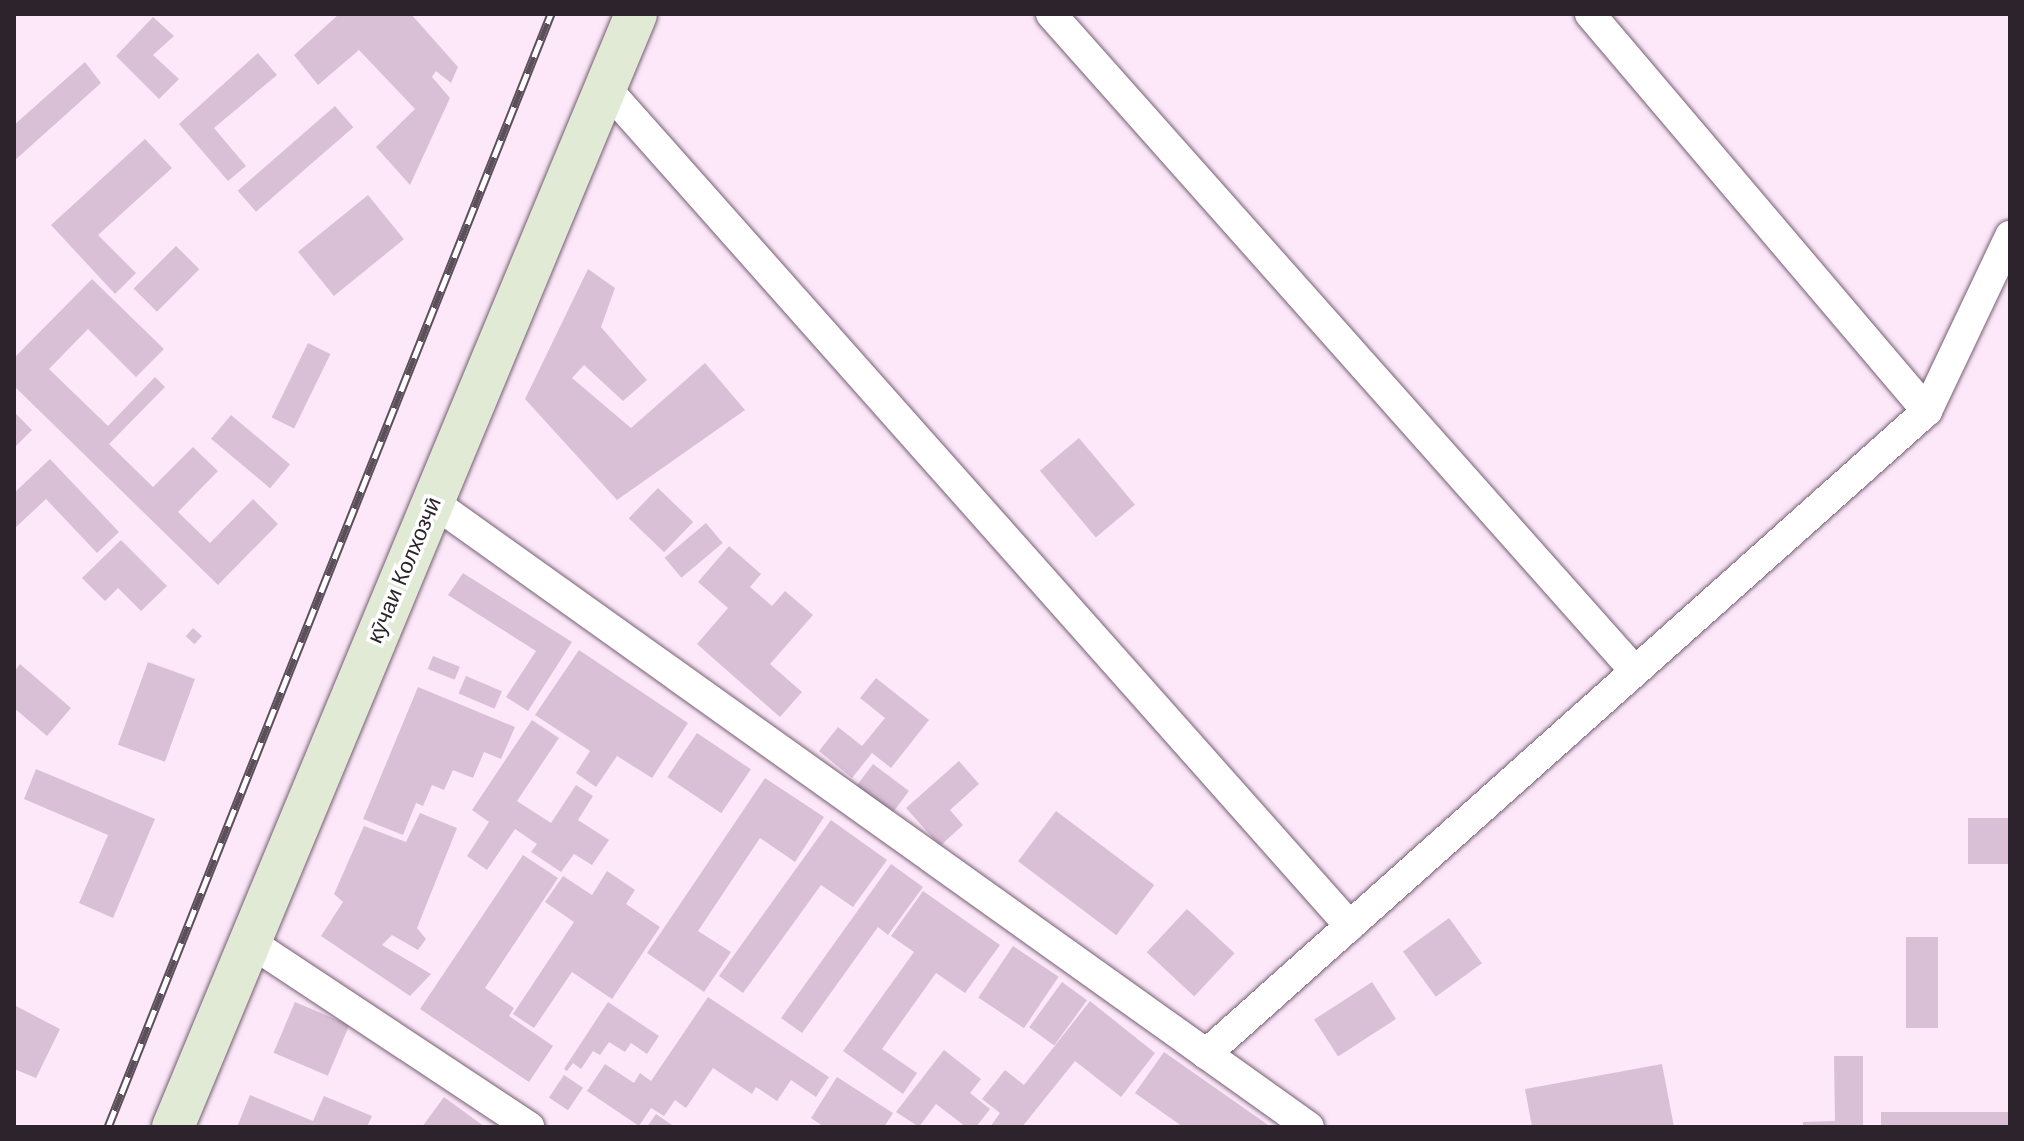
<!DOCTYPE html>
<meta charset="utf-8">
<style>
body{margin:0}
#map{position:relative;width:2024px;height:1141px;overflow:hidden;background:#fde8fa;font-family:Helvetica,sans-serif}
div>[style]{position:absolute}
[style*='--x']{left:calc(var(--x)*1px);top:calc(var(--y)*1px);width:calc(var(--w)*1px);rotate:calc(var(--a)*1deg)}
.building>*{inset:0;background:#d9c0d6;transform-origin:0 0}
.roads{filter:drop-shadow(0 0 2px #755f72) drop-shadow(0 0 2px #755f72)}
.street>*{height:30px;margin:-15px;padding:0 15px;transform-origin:15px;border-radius:15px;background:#fff}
.secondary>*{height:42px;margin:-21px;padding:0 21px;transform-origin:21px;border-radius:21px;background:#e1ead5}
.rail>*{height:9px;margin-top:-4.5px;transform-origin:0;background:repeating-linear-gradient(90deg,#fff 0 18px,#5b4f5a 0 36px);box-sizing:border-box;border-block:2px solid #5b4f5a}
span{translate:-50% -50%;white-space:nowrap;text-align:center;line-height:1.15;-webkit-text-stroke:7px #fff;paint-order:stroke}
.street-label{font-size:22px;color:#2d232c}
.frame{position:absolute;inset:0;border:16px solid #2d232c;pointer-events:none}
</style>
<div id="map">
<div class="building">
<i style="clip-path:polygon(339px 14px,411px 14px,458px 67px,451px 83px,436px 71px,432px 77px,450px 98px,410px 185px,376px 147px,415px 109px,359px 50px,318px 85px,294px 55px)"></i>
<i style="clip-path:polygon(153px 17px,174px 36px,153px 55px,179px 79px,159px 99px,116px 56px)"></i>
<i style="clip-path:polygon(258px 53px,277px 75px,214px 128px,246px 166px,228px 181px,179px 124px)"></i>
<i style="clip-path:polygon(85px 62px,101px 83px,14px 161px,14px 125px)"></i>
<i style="left:335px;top:106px;width:28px;height:129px;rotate:49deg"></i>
<i style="clip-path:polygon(145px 139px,172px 168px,98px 235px,136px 273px,115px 294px,51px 225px)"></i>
<i style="left:368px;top:195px;width:57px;height:90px;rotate:51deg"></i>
<i style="left:176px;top:246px;width:33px;height:60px;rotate:45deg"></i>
<i style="clip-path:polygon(588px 269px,615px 288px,601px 327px,647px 380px,623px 401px,584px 365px,572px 378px,631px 428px,705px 363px,745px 410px,617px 500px,525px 399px)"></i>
<i style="clip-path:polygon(92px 279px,164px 349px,136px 377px,88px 329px,49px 369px,108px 426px,155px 377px,165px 387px,109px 444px,153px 487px,193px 447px,218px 471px,178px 512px,210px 543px,253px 499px,278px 524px,218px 585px,14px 386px,14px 358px)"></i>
<i style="left:308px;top:343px;width:25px;height:83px;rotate:26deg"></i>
<i style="clip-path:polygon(14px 412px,32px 430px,14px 448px)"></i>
<i style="left:231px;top:415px;width:77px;height:31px;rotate:40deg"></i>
<i style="left:1079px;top:438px;width:87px;height:51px;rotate:50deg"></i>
<i style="clip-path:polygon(50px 459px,119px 532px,97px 553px,46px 499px,14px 529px,14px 493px)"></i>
<i style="left:658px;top:488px;width:49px;height:42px;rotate:44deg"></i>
<i style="left:706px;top:523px;width:26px;height:54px;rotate:50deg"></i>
<i style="clip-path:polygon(121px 540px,167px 586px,141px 611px,118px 588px,105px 601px,82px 578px)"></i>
<i style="clip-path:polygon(729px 546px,761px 574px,750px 587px,772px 606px,785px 591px,813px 615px,770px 664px,802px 692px,780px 717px,697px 644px,728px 608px,698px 582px)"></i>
<i style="clip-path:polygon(463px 573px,572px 642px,528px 711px,506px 697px,536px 651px,448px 595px)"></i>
<i style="left:193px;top:628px;width:12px;height:11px;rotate:42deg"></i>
<i style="clip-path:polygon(579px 650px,688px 723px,652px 778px,617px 756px,596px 787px,576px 773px,590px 751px,535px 715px)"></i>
<i style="left:433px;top:656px;width:29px;height:14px;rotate:22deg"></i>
<i style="left:148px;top:662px;width:50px;height:88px;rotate:20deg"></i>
<i style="clip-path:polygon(20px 664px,71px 708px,47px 736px,14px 708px,14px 672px)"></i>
<i style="left:466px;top:676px;width:39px;height:19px;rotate:23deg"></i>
<i style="clip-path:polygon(876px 678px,929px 720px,891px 768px,872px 753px,852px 778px,819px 751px,838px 727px,862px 746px,885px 718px,860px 698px)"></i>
<i style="clip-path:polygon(418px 687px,515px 727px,501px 759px,484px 752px,473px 778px,453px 770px,444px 790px,432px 785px,423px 806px,416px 803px,403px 835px,363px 819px)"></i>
<i style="clip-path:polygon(532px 720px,559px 738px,517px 801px,551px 823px,576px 785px,593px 796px,578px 820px,609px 840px,592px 865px,574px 854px,561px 872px,531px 852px,537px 844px,515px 829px,487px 870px,467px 856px,489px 822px,472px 810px)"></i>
<i style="left:697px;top:733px;width:65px;height:53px;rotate:34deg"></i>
<i style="clip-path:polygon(959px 761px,979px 784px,950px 810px,963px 825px,940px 846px,906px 808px)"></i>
<i style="left:873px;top:764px;width:45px;height:28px;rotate:37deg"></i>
<i style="clip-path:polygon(36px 769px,155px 819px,113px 918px,79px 903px,108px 835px,24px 799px)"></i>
<i style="clip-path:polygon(765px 778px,824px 817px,795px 862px,760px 838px,698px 931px,731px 952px,704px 992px,647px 953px)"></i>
<i style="left:1056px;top:811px;width:123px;height:63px;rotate:37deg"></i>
<i style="clip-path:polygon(420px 813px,457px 828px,417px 928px,426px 939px,418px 950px,392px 935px,382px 945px,431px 974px,410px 996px,321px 936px,343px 902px,334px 894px,364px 826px,406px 842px)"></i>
<i style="left:1968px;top:818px;width:42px;height:46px"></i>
<i style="clip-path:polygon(831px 820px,887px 860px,853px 907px,821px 885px,743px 993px,719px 976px)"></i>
<i style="clip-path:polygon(523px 855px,558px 878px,485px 988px,514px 1008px,509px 1016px,553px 1046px,529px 1082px,420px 1009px)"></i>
<i style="clip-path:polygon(891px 864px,923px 887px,888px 935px,878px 927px,802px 1033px,781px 1018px)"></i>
<i style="clip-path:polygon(607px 871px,635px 890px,626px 904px,660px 927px,612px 999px,572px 972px,534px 1028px,513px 1014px,574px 922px,545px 902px,563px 876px,592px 895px)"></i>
<i style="clip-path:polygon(923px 891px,1000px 945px,965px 993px,936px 973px,882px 1049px,917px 1073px,903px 1094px,843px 1051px,914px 952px,891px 936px)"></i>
<i style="left:1187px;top:909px;width:65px;height:59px;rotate:43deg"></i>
<i style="left:1449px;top:918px;width:56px;height:57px;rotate:54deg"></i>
<i style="left:1906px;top:937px;width:32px;height:91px"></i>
<i style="left:1013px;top:946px;width:55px;height:62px;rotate:34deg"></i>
<i style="left:1062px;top:982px;width:31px;height:56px;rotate:36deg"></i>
<i style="left:1372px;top:982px;width:44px;height:69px;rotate:57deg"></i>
<i style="clip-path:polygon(708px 997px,829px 1077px,816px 1097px,791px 1080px,777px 1101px,756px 1087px,752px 1094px,713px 1068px,686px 1108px,675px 1100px,664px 1116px,651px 1108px,639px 1126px,587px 1091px,605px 1064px,634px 1083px,640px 1073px,651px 1081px)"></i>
<i style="clip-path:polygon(1090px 1001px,1155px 1053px,1121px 1097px,1075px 1061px,1022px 1127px,990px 1127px,1000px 1113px,982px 1099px,1005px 1070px,1024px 1085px)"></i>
<i style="left:295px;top:1002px;width:59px;height:55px;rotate:23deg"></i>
<i style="clip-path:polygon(608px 1002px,659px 1036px,647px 1054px,631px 1043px,625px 1052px,609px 1042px,600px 1055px,593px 1051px,581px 1069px,573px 1063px,567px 1071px,564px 1069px)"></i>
<i style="clip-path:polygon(14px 1005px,60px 1029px,36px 1078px,14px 1069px)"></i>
<i style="clip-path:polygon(944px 1050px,981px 1079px,970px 1093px,990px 1109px,976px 1127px,966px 1127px,936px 1104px,919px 1127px,896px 1112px)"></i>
<i style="clip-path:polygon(1164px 1052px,1271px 1127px,1183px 1127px,1135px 1093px)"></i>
<i style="clip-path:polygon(1834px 1056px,1863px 1056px,1863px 1127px,1803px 1127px,1803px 1122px,1835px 1121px)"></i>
<i style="clip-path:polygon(1662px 1064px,1674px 1127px,1532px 1127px,1525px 1089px)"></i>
<i style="left:564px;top:1075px;width:23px;height:27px;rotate:34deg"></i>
<i style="clip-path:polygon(837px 1077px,893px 1113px,884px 1127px,824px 1127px,811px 1118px)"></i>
<i style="clip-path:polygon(250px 1095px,313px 1121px,324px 1096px,372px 1116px,367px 1127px,237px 1127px)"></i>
<i style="clip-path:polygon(444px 1097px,485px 1127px,422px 1127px)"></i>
<i style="left:2010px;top:1112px;width:15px;height:129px;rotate:90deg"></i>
<i style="clip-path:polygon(656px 1114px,675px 1127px,647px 1127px)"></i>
</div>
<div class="roads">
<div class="street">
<i style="--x:1051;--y:14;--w:879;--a:48.37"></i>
<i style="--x:1590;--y:14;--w:521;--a:49.67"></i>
<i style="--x:1927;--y:411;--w:194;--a:-64.6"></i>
<i style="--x:605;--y:87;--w:1122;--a:48.4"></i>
<i style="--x:433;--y:502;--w:1076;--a:35.51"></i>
<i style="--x:250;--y:942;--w:335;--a:33.5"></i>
<i style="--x:1206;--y:1054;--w:966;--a:-41.73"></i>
</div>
<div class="secondary">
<i style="--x:173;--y:1127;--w:1205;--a:-67.41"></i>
</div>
</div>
<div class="rail">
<i style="--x:108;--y:1127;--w:1198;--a:-68.3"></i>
</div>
<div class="street-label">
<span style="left:404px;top:570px;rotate:-67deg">кӯчаи Колхозчӣ</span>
</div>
<div class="frame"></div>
</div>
